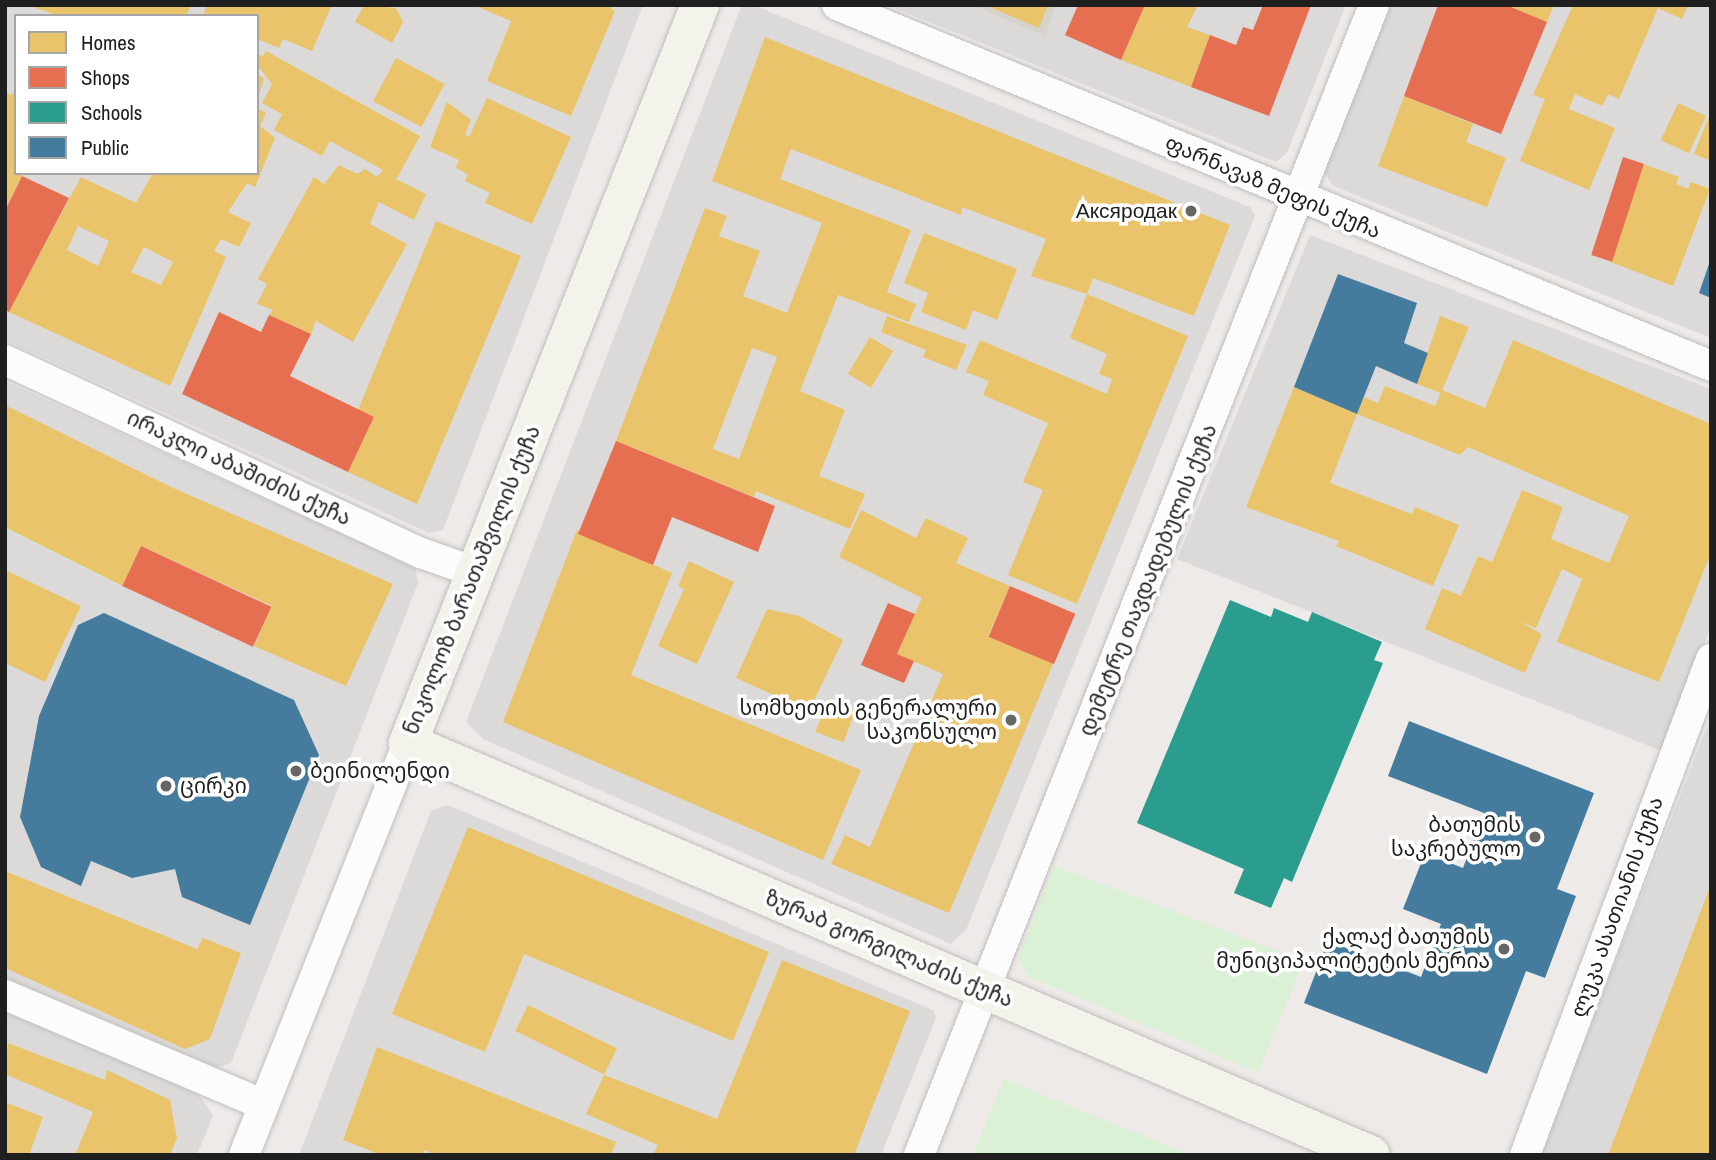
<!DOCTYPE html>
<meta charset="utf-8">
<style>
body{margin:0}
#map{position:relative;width:1716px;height:1160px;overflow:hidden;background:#edeae8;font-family:"Archivo Narrow","Noto Sans Georgian",sans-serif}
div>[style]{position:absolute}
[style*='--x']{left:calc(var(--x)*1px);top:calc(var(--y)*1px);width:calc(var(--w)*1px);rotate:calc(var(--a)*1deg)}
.residential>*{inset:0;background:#dcdad9}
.construction>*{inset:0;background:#d6d3ca}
.park>*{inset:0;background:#daf1d5}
.homes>*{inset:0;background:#e9c46a;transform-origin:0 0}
.shops>*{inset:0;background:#e76f51;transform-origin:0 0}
.schools>*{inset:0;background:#2a9d8f}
.public>*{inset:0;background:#457b9d}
.roads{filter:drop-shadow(0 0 2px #c0bfbe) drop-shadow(0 0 2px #c0bfbe)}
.street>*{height:30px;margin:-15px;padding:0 15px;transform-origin:15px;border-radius:15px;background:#fcfcfc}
.secondary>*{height:38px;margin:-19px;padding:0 19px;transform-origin:19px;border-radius:19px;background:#f3f2eb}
.dots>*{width:19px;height:19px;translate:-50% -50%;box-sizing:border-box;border:4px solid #fff;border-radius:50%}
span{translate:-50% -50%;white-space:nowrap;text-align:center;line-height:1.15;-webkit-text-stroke:7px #fff;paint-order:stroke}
.street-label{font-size:21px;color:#1f1f1f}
.poi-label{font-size:21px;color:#1f1f1f}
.right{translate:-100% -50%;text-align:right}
.left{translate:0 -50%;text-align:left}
.frame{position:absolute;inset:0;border:7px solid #1f1f1f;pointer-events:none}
.legend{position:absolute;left:14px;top:14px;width:245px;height:161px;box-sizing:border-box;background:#fff;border:2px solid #a5a5a5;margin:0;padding:9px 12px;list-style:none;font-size:21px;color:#1f1f1f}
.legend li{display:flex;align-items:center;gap:14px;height:35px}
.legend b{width:35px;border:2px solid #a5a5a5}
</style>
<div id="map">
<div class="residential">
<i style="clip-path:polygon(evenodd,5px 5px,643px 5px,443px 530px,429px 533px,5px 340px,5px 5px,16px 16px,257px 16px,257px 173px,16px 173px,16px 16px)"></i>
<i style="clip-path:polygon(753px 5px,1250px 207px,1255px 216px,966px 930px,951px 944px,483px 739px,466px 722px,741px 7px)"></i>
<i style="clip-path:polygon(887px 5px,1346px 5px,1287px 153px,1276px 162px)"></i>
<i style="clip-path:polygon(1388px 5px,1711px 5px,1711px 338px,1333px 186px,1323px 171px)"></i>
<i style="clip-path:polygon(1310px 235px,1711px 389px,1711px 626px,1662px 751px,1177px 559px)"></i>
<i style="clip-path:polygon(5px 381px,415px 567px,418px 583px,231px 1063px,216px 1068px,5px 980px)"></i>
<i style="clip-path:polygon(1711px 717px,1711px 1155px,1540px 1155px)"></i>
<i style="clip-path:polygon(448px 805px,933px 1010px,936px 1018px,881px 1155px,299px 1155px,431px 811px)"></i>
<i style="clip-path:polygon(5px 1011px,198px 1093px,213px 1116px,197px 1155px,5px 1155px)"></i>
</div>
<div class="construction">
<i style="clip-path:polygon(972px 5px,1056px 5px,1045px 36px)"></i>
</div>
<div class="park">
<i style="clip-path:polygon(1054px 866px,1304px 961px,1258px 1072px,1030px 977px,1018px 959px)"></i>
<i style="clip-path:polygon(1004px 1079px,1190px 1155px,973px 1155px)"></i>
</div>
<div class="homes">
<i style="clip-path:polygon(191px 5px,186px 16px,59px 16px,30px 6px)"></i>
<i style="clip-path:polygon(207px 5px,328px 5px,331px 7px,312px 51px,283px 39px,279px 48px,257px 39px,257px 16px,203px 16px)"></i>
<i style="clip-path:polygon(364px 5px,396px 8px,403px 22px,392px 43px,355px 22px)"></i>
<i style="clip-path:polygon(473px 5px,607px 5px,615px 11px,571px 116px,487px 81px,511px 21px)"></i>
<i style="clip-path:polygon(985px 5px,1048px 5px,1039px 28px)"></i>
<i style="clip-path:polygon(1145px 5px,1198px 5px,1187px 27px,1210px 35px,1191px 87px,1121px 60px)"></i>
<i style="clip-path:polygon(1506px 5px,1554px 5px,1547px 22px)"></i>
<i style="clip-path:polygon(1573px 5px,1688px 5px,1682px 19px,1658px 8px,1619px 99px,1608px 94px,1602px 106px,1575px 94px,1569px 109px,1615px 128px,1589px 190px,1520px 161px,1545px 99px,1533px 95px)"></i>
<i style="clip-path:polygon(evenodd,765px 37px,1230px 225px,1194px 316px,1093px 278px,1087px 294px,1031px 276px,1046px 239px,962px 207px,961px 215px,791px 149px,780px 179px,911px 230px,887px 292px,916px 304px,909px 322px,838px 295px,800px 391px,845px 410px,819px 476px,865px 494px,850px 529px,756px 491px,754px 497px,616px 441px,705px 208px,727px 216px,719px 236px,760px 251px,743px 296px,787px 313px,822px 223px,712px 181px,765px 37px,752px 348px,777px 357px,739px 459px,713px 449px,752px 348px)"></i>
<i style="clip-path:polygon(266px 51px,420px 136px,397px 178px,392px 177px,426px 194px,414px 220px,379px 202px,370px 224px,407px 244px,353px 342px,316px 321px,311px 334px,269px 315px,273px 310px,257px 304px,267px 284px,258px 279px,314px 177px,324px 184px,339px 165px,357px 174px,365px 169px,377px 177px,383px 170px,330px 141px,322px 156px,274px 130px,282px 114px,262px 103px,272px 84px,257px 65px,257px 54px,263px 56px)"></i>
<i style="left:396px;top:58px;width:55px;height:49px;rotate:28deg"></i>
<i style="clip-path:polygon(257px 74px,264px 78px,257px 102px)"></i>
<i style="clip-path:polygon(16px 85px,16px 173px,23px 173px,5px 211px,5px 92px,12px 95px)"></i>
<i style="clip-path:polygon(1404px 96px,1473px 124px,1466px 142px,1506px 158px,1487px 207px,1378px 166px)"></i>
<i style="clip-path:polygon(487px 98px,571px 137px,532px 224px,485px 203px,490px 193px,465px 181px,468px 174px,456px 168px,459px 160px,430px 147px,447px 102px,471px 120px,465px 135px,469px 137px)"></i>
<i style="left:1678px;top:103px;width:31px;height:41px;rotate:25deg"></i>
<i style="clip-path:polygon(evenodd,257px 108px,266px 113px,260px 126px,275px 138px,255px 187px,247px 183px,228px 212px,251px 223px,239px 247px,221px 239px,214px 251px,226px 257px,170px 386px,9px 312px,81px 177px,136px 203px,153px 173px,257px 173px,257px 108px,78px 226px,109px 241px,98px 266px,67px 250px,78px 226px,257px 108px,144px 247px,173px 262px,161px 285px,131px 272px,144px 247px)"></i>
<i style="clip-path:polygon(1708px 119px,1711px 120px,1711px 161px,1694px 154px)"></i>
<i style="clip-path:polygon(1644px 164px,1679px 177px,1676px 184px,1688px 189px,1691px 182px,1710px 189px,1673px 286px,1608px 261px)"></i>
<i style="clip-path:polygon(436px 221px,521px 256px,417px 504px,348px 472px,374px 417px,358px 410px)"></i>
<i style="clip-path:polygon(924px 233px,1017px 269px,997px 320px,973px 310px,966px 330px,921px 312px,928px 293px,904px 283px)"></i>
<i style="clip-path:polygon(1087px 294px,1188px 336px,1077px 604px,1008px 575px,1043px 490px,1023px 482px,1048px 423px,983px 395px,989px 381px,966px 372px,980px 340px,1107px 394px,1112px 379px,1099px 374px,1107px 354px,1070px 338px)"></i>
<i style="clip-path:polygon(887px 316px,967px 345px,956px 370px,923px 357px,926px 350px,881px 332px)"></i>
<i style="clip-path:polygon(1440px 316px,1469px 327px,1441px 393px,1417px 384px)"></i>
<i style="left:870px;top:337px;width:27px;height:43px;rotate:31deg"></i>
<i style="clip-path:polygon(1513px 340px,1711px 424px,1711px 553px,1659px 682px,1557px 642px,1582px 579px,1562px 569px,1536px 628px,1520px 622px,1542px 634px,1525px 673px,1425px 629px,1442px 588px,1461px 596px,1478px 556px,1492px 562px,1522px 490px,1563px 507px,1551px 539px,1609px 563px,1629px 516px,1468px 447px,1460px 455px,1357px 414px,1364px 397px,1378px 403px,1385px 386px,1435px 406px,1442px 390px,1485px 408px)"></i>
<i style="clip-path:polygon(1294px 387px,1357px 414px,1330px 483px,1412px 514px,1415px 507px,1459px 525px,1433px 586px,1336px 546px,1339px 541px,1246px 507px)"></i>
<i style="clip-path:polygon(5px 405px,171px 487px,393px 584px,346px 686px,254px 646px,272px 606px,141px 546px,123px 586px,5px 527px)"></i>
<i style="clip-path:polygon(861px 510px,916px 538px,926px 518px,968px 538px,956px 563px,1010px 586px,988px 636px,1053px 664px,949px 913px,831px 864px,845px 835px,870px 847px,943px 674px,897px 654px,922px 598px,839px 557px)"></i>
<i style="clip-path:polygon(577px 530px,672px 573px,631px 675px,861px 770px,823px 860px,503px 722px)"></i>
<i style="clip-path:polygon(689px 561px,734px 582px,697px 664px,658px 646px,684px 589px,678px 586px)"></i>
<i style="clip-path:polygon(5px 570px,81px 606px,45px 682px,5px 663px)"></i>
<i style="clip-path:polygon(767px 609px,799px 616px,843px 640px,809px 711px,736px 678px)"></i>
<i style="left:828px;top:699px;width:30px;height:35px;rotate:21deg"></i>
<i style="clip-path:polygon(468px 827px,769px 952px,733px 1041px,524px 954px,485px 1052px,392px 1014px)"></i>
<i style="clip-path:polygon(5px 871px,197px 949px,203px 938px,241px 953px,210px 1039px,185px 1049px,5px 968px)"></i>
<i style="clip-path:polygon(1711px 884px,1711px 1155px,1608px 1155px,1676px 977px)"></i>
<i style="clip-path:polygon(782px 960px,910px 1011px,854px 1155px,653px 1155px,658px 1145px,586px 1114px,604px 1075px,717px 1119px)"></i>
<i style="left:528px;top:1005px;width:99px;height:29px;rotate:26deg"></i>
<i style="clip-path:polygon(8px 1043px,105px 1080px,107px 1070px,170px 1100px,177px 1138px,170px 1155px,75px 1155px,93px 1112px,5px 1074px)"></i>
<i style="clip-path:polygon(377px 1047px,616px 1142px,611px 1155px,437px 1155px,424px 1150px,422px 1155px,381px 1155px,343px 1140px)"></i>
<i style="clip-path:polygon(5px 1102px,43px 1117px,29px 1155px,5px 1155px)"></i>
</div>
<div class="shops">
<i style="clip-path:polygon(1078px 5px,1145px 5px,1121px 60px,1065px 35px)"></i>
<i style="clip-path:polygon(1263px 5px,1311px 5px,1269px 116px,1191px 87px,1210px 35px,1236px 45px,1243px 27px,1253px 30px)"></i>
<i style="clip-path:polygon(1438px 5px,1506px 5px,1547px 22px,1501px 134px,1404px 96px)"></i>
<i style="left:1623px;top:157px;width:22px;height:103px;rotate:18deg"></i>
<i style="clip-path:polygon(22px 176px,69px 198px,9px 312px,5px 310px,5px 211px)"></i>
<i style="clip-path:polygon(219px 312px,261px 332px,269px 315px,311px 334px,290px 376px,374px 417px,348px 472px,182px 394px)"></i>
<i style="clip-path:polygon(616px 441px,775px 506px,758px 552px,672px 517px,653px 565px,578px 534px)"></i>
<i style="left:141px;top:546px;width:144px;height:44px;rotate:25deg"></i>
<i style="left:1010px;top:586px;width:71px;height:55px;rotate:23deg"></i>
<i style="clip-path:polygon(888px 603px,915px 614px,897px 654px,914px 661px,904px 683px,861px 665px)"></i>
</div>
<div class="schools">
<i style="clip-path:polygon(1230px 600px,1271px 617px,1274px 608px,1308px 622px,1312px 612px,1382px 642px,1374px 660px,1383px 663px,1292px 882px,1284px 878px,1271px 908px,1234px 893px,1244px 869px,1137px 823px)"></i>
</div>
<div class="public">
<i style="clip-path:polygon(1710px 261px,1711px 261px,1711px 298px,1699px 293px)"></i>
<i style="clip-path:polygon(1338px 274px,1417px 303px,1404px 343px,1428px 353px,1417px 384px,1376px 366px,1357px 414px,1294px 387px)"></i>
<i style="clip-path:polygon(104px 613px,294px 700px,319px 755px,250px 925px,182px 897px,175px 869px,132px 878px,91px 861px,81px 886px,41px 867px,20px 817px,39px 716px,78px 625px)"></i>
<i style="clip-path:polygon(1409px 721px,1594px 793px,1557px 889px,1576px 896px,1545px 978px,1526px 971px,1487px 1074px,1304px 1003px,1328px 941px,1421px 977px,1441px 924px,1403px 909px,1425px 853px,1463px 868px,1484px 813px,1388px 776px)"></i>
</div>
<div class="roads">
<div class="street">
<i style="--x:837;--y:5;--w:946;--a:22.44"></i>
<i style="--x:5;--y:360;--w:459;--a:24.9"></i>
<i style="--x:421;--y:553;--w:57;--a:19.4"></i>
<i style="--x:5;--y:995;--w:281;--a:23"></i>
<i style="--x:244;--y:1155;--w:443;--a:-68.3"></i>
<i style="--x:919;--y:1155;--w:1237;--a:-68.41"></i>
<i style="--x:1525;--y:1155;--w:530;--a:-69.44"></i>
</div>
<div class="secondary">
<i style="--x:700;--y:5;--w:794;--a:111.59"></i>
<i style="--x:408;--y:743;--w:1047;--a:23.16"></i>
</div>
</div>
<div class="dots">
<i style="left:1191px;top:211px;background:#676665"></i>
<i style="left:1011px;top:720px;background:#676665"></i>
<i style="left:296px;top:771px;background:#676665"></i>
<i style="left:166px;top:786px;background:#676665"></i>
<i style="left:1535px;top:837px;background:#676665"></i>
<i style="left:1504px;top:949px;background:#676665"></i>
</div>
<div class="street-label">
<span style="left:1273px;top:187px;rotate:23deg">ფარნავაზ მეფის ქუჩა</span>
<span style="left:239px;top:468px;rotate:25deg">ირაკლი აბაშიძის ქუჩა</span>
<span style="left:472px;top:580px;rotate:-68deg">ნიკოლოზ ბარათაშვილის ქუჩა</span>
<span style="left:1148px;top:580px;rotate:-68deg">დემეტრე თავდადებულის ქუჩა</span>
<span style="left:1617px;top:907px;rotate:-70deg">ლუკა ასათიანის ქუჩა</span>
<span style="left:889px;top:949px;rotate:23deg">ზურაბ გორგილაძის ქუჩა</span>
</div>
<div class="poi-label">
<span class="right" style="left:1177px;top:211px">Аксяродак</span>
<span class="right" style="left:997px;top:720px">სომხეთის გენერალური<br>საკონსულო</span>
<span class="left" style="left:310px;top:771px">ბეინილენდი</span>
<span class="left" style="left:180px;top:786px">ცირკი</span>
<span class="right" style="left:1521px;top:837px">ბათუმის<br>საკრებულო</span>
<span class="right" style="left:1490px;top:949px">ქალაქ ბათუმის<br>მუნიციპალიტეტის მერია</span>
</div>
<div class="frame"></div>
<ul class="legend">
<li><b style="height:19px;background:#e9c46a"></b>Homes</li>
<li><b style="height:19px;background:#e76f51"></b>Shops</li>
<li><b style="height:19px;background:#2a9d8f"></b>Schools</li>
<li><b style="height:19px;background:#457b9d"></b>Public</li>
</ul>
</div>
